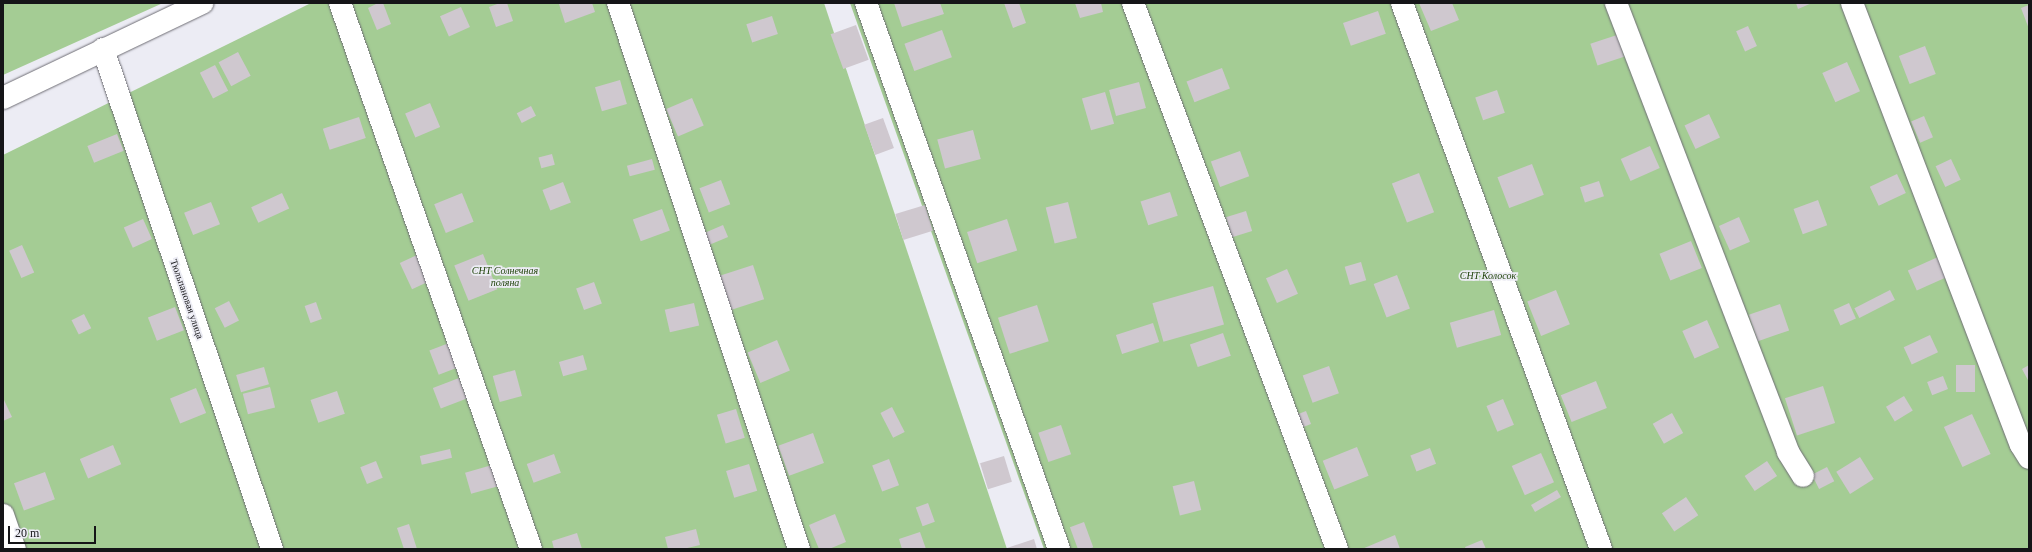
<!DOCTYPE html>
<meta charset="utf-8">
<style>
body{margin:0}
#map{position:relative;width:2032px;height:552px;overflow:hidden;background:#ececf4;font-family:"Times New Roman",serif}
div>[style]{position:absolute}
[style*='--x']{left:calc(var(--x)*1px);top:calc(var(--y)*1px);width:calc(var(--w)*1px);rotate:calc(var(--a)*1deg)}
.green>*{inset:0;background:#a4cc94}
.building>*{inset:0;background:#cfc8cf;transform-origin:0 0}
.roads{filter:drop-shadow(0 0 1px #6f6e75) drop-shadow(0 0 1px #6f6e75)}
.minor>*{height:22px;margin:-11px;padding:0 11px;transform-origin:11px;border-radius:11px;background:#fff}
span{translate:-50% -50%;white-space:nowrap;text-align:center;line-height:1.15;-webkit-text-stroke:3.5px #ececf4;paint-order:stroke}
.park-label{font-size:10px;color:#1a3e03;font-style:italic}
.street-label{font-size:10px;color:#151518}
.frame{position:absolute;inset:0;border:4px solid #151518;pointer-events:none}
.scale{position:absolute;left:8px;top:526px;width:88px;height:18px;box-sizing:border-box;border:2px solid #151518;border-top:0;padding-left:5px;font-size:12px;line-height:14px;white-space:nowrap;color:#151518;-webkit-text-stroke:3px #ececf4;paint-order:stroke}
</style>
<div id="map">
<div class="green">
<i style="clip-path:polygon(3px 3px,163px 3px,3px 75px)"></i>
<i style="clip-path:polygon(311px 3px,824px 3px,1007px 549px,3px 549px,3px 155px)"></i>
<i style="clip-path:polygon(850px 3px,2029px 3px,2029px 549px,1044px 549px)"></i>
</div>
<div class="building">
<i style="clip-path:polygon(378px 3px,383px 3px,391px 24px,377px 30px,368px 8px)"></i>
<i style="clip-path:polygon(500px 3px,507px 3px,513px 21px,496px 27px,489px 7px)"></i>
<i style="clip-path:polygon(561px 3px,592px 3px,595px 12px,565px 23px,559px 4px)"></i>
<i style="clip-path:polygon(894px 3px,940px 3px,944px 14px,902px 27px)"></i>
<i style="clip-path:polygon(1004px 3px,1019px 3px,1026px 23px,1013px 28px)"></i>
<i style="clip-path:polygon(1075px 3px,1101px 3px,1103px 12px,1080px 18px)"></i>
<i style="clip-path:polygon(1419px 3px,1452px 3px,1459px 20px,1431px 31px)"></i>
<i style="clip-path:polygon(1796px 3px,1812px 3px,1798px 9px)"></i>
<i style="clip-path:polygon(2029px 5px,2029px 29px,2021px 8px)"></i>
<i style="left:461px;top:7px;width:22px;height:23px;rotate:66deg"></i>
<i style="left:1378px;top:11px;width:24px;height:37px;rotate:71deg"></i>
<i style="left:772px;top:16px;width:19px;height:27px;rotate:72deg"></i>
<i style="left:856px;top:25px;width:37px;height:27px;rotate:70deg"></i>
<i style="left:1748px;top:26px;width:22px;height:13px;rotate:66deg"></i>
<i style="left:942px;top:30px;width:29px;height:40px;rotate:70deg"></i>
<i style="left:1617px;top:35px;width:23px;height:28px;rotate:72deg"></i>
<i style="left:1925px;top:46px;width:30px;height:28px;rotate:69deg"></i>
<i style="left:238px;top:52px;width:27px;height:22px;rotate:62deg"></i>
<i style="left:1847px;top:62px;width:32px;height:27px;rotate:66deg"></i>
<i style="left:215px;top:65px;width:29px;height:17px;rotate:63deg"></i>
<i style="left:1222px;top:68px;width:22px;height:38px;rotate:69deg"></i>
<i style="left:620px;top:80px;width:25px;height:26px;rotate:74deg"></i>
<i style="left:1139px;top:82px;width:27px;height:31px;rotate:75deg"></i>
<i style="left:1497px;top:90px;width:24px;height:23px;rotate:71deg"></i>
<i style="left:1105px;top:92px;width:33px;height:24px;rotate:74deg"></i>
<i style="left:692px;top:98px;width:30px;height:28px;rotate:67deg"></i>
<i style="left:430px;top:103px;width:26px;height:27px;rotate:67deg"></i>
<i style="left:531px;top:106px;width:11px;height:16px;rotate:63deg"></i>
<i style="left:1709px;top:114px;width:26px;height:27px;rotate:65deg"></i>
<i style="left:1924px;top:116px;width:23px;height:14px;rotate:67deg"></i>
<i style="left:359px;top:117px;width:22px;height:38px;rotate:72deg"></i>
<i style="left:883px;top:118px;width:32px;height:20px;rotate:70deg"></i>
<i style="left:973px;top:130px;width:30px;height:37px;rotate:75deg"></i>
<i style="left:117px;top:134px;width:18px;height:32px;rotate:68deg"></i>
<i style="left:1650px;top:146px;width:24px;height:32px;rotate:66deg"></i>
<i style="left:1240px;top:151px;width:27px;height:31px;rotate:70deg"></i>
<i style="left:552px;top:154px;width:11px;height:14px;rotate:75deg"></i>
<i style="left:652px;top:159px;width:11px;height:26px;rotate:75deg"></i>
<i style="left:1951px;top:159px;width:23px;height:17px;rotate:65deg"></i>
<i style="left:1532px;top:164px;width:33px;height:37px;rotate:69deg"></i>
<i style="left:1419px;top:173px;width:42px;height:29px;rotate:69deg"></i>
<i style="left:1897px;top:174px;width:21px;height:30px;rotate:65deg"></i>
<i style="left:721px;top:180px;width:26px;height:23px;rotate:69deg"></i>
<i style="left:1599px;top:181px;width:16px;height:20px;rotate:72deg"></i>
<i style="left:563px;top:182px;width:22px;height:22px;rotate:69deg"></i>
<i style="left:1170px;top:192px;width:25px;height:31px;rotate:72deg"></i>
<i style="left:282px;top:193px;width:17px;height:34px;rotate:65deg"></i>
<i style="left:462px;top:193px;width:31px;height:30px;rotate:68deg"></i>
<i style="left:1818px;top:200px;width:27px;height:26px;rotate:70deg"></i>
<i style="left:211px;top:202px;width:24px;height:29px;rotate:68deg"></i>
<i style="left:1068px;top:202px;width:37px;height:23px;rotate:76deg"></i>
<i style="left:925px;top:205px;width:27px;height:31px;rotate:73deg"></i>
<i style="left:662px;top:209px;width:23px;height:31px;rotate:70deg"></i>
<i style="left:1246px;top:211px;width:21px;height:21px;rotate:73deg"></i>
<i style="left:1739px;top:217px;width:27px;height:22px;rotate:66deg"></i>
<i style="left:143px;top:219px;width:22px;height:21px;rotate:66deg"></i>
<i style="left:1007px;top:219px;width:33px;height:42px;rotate:72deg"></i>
<i style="left:723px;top:225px;width:13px;height:24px;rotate:67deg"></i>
<i style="left:1691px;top:241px;width:29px;height:34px;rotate:68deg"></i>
<i style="left:22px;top:245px;width:30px;height:14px;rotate:66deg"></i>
<i style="left:483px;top:254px;width:38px;height:31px;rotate:68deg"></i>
<i style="left:417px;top:255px;width:29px;height:19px;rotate:65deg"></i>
<i style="left:1938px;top:257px;width:22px;height:33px;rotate:66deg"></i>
<i style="left:1361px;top:262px;width:19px;height:17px;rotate:74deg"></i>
<i style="left:753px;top:265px;width:36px;height:35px;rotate:72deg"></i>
<i style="left:1287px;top:269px;width:27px;height:23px;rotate:66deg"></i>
<i style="left:1397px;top:275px;width:36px;height:25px;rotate:69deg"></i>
<i style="left:594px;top:282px;width:23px;height:19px;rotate:70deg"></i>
<i style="left:1213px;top:286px;width:40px;height:63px;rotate:74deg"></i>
<i style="left:1556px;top:290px;width:37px;height:31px;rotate:68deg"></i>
<i style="left:1890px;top:290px;width:11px;height:40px;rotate:63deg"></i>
<i style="left:229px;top:301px;width:22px;height:16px;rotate:63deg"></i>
<i style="left:316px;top:302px;width:18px;height:12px;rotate:71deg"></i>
<i style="left:694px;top:303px;width:23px;height:30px;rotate:77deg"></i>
<i style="left:1849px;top:303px;width:17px;height:17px;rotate:66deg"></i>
<i style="left:1780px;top:304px;width:28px;height:33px;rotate:71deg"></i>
<i style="left:1037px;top:305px;width:38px;height:41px;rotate:72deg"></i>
<i style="left:175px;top:307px;width:25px;height:29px;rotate:69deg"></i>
<i style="left:1494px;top:310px;width:26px;height:46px;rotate:74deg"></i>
<i style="left:84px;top:314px;width:16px;height:14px;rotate:63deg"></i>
<i style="left:1707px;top:320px;width:30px;height:27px;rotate:66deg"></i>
<i style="left:1153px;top:323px;width:20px;height:39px;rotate:72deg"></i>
<i style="left:1223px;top:333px;width:24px;height:35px;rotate:71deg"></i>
<i style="left:1930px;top:335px;width:19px;height:29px;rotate:65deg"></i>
<i style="left:777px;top:340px;width:33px;height:32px;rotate:67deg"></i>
<i style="left:449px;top:343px;width:26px;height:21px;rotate:69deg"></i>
<i style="left:583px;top:355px;width:15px;height:25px;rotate:74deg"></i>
<i style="left:1956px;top:365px;width:19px;height:27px"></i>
<i style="clip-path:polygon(2029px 365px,2029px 382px,2022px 369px)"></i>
<i style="left:1329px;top:366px;width:29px;height:28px;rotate:70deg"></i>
<i style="left:264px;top:367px;width:18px;height:29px;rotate:74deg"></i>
<i style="left:515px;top:370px;width:27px;height:23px;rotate:75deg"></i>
<i style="left:1943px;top:376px;width:14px;height:17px;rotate:69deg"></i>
<i style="left:459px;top:378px;width:22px;height:28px;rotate:69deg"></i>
<i style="left:1596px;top:381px;width:29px;height:38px;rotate:68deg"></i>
<i style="left:1823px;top:386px;width:39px;height:40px;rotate:72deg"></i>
<i style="left:270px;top:387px;width:21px;height:28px;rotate:76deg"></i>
<i style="left:196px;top:388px;width:27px;height:28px;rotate:68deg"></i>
<i style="left:337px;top:391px;width:24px;height:28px;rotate:71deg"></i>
<i style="left:1904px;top:396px;width:17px;height:21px;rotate:59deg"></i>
<i style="left:1503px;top:399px;width:28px;height:18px;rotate:67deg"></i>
<i style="clip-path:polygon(3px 400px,4px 400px,12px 417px,3px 421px)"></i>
<i style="left:892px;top:407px;width:28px;height:13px;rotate:63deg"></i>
<i style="left:736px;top:409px;width:30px;height:20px;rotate:73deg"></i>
<i style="left:1306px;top:411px;width:14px;height:11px;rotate:69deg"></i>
<i style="left:1672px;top:413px;width:23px;height:22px;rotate:61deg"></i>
<i style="left:1972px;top:414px;width:44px;height:31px;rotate:65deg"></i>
<i style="left:1061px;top:425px;width:31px;height:24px;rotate:71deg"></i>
<i style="left:813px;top:433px;width:32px;height:37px;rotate:70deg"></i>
<i style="left:113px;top:445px;width:21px;height:36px;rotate:67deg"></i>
<i style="left:1357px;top:447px;width:31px;height:37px;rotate:68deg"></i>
<i style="left:1430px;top:448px;width:17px;height:21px;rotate:69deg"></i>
<i style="left:450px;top:449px;width:9px;height:31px;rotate:77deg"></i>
<i style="left:1541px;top:453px;width:32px;height:32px;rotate:66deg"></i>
<i style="left:554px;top:454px;width:20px;height:29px;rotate:70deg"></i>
<i style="left:1004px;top:456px;width:27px;height:25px;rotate:73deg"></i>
<i style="left:1860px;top:457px;width:26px;height:28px;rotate:58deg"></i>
<i style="left:889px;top:459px;width:28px;height:18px;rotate:69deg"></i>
<i style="left:376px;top:461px;width:18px;height:17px;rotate:68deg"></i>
<i style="left:1767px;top:461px;width:18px;height:27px;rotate:56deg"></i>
<i style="left:749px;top:464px;width:28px;height:24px;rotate:73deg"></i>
<i style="left:492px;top:465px;width:22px;height:28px;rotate:74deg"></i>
<i style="left:1827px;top:467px;width:16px;height:17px;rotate:63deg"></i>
<i style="left:45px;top:472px;width:29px;height:33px;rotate:70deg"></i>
<i style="left:1194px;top:481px;width:30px;height:22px;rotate:76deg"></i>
<i style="left:1557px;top:490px;width:8px;height:30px;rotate:60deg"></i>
<i style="left:1686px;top:497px;width:22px;height:29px;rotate:56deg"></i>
<i style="left:928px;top:503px;width:20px;height:13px;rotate:70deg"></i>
<i style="clip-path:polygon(835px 514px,846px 542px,829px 549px,819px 549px,809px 525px)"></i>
<i style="left:1084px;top:522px;width:27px;height:15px;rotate:70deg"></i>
<i style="clip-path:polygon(409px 524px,417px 549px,404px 549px,397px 528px)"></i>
<i style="clip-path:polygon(696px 529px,700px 545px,683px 549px,668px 549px,665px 537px)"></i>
<i style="clip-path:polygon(920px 532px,926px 549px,902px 549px,899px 539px)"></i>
<i style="clip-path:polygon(577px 533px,582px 549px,554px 549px,552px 541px)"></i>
<i style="clip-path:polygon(1395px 535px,1400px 549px,1362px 549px)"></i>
<i style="clip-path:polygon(1034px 539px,1037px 549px,1004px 549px)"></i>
<i style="clip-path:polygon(1482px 540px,1486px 549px,1466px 549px,1465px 547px)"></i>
</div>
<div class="roads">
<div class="minor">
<i style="--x:340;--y:3;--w:578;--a:70.72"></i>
<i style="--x:618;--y:3;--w:575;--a:71.66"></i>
<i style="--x:866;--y:3;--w:579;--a:70.53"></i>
<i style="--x:1133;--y:3;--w:583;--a:69.51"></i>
<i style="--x:1402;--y:3;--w:581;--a:69.97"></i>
<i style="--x:1616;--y:3;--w:481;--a:69"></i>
<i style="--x:1788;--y:452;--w:28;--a:58"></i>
<i style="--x:1852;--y:3;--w:473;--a:69.1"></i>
<i style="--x:2021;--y:445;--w:15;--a:58"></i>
<i style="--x:103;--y:49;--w:528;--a:71.32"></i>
<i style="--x:3;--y:98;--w:221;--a:-25.5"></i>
<i style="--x:3;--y:515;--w:36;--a:71"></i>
</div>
</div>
<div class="park-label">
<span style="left:505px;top:276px">СНТ Солнечная<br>поляна</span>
<span style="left:1488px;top:276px">СНТ Колосок</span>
</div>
<div class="street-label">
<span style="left:187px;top:299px;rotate:71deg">Тюльпановая улица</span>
</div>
<div class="frame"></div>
<div class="scale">20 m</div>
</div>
